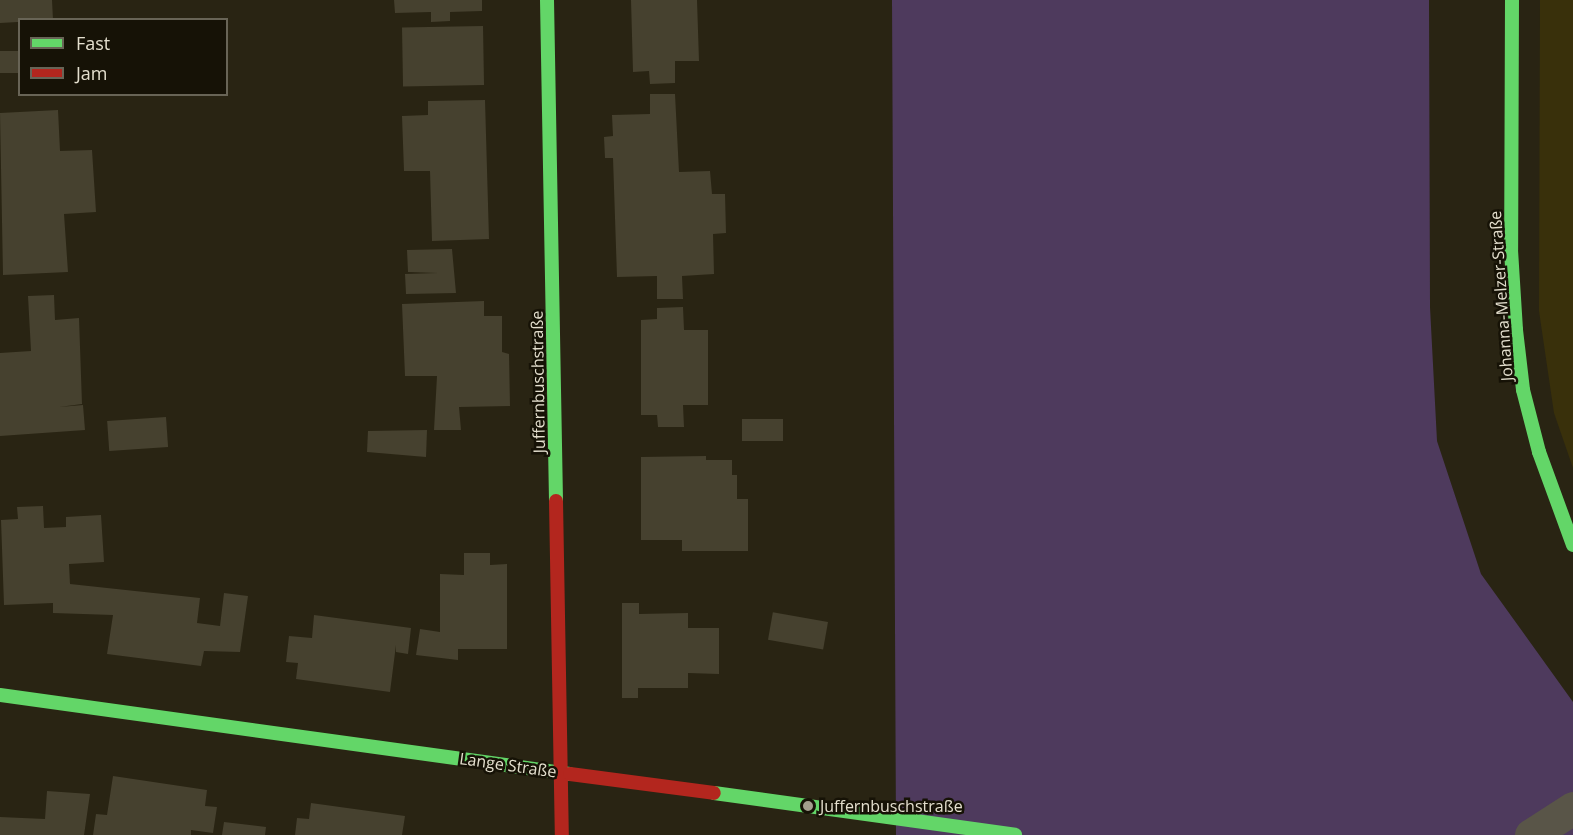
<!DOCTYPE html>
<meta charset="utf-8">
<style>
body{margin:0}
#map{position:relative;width:1573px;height:835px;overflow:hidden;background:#292413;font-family:"Open Sans",sans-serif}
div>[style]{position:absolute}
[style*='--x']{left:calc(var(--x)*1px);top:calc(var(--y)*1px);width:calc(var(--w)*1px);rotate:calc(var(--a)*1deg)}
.built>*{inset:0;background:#39300b}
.green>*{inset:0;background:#4e3a5d}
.building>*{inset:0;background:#46412f;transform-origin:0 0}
.street>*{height:33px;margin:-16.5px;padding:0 16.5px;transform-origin:16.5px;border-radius:16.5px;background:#595548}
.fast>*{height:14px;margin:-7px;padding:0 7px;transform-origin:7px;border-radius:7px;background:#63d668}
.jam>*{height:14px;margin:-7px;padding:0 7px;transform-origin:7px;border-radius:7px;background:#b3261e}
.dots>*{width:16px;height:16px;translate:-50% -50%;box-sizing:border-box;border:3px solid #161206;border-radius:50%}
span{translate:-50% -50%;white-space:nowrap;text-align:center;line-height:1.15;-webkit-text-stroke:5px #161206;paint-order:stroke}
.street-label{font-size:16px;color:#e4dfce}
.poi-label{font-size:16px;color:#e4dfce}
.left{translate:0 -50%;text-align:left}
.legend{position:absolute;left:18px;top:18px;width:210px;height:78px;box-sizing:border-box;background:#161206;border:2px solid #686456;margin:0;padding:8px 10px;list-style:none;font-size:18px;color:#e4dfce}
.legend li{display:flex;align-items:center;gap:12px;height:30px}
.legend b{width:30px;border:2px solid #686456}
</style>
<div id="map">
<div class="built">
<i style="clip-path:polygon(1540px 0,1573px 0,1573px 468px,1554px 413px,1539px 311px)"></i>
</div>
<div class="green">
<i style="clip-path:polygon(892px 0,1429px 0,1430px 307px,1437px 441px,1481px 574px,1573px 702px,1573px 835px,896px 835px)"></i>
</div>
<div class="building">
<i style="clip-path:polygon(0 0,52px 0,53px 20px,0 23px)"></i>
<i style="clip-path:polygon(394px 0,482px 0,482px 11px,450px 12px,450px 21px,431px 22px,431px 12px,395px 13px)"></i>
<i style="clip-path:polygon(631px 0,697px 0,699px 61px,675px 61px,675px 83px,650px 84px,649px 71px,633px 72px)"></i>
<i style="left:483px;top:26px;width:59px;height:81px;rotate:89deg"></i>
<i style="left:20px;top:51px;width:22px;height:20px;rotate:90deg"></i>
<i style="clip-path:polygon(650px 94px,675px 94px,679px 172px,710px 171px,712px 194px,725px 194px,726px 233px,713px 234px,714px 274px,682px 276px,683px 299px,657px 299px,657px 276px,617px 277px,613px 158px,605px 158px,604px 137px,613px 136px,612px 115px,650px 114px)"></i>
<i style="clip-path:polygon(485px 100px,489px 239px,432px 241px,430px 171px,404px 171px,402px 116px,428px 115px,428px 101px)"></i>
<i style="clip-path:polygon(58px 110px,60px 151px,92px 150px,96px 212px,64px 214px,68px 272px,3px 275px,0 113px)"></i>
<i style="clip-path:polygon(452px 249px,456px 293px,406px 294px,405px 274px,438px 273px,408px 272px,407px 250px)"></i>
<i style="clip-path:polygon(54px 295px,55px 320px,79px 318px,82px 404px,59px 407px,83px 405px,85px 430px,0 436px,0 353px,31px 351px,28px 296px)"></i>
<i style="clip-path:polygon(484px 301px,484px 316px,502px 316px,502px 352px,509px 354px,510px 406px,459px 407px,461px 430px,434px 430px,437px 376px,405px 376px,402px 304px)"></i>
<i style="clip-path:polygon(683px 307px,684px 330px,708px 330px,708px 405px,683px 405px,684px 427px,658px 427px,657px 415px,641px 415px,641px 320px,657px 319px,657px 308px)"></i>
<i style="left:166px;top:417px;width:30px;height:59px;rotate:86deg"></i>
<i style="left:742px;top:419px;width:41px;height:22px"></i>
<i style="clip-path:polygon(427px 430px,426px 457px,367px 452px,368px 431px)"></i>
<i style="clip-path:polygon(706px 456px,706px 460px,732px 460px,732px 475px,737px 475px,737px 499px,748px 499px,748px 551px,682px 551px,682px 540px,641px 540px,641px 457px)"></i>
<i style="clip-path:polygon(43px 506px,44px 528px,66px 527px,66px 517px,101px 515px,104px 562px,69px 564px,70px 584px,200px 598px,197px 623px,220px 626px,224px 593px,248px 596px,240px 652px,204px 651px,201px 666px,107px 654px,113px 615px,53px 613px,53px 603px,4px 605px,1px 520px,18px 519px,17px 507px)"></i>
<i style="clip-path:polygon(464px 553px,490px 553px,490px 565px,507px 564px,507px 649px,458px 649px,458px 660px,416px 655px,420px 629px,440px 632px,440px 574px,464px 575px)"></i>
<i style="clip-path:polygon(622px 603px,639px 603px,639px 614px,688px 613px,688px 628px,719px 628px,719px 674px,688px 673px,688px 688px,638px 688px,638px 698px,622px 698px)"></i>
<i style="clip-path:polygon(314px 615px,411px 628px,408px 654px,396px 652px,396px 645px,390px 692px,296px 679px,298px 663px,286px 662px,289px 636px,312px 638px)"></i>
<i style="left:828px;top:622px;width:28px;height:56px;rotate:100deg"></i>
<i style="clip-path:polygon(113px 776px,207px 790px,205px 806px,217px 807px,213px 833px,191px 830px,191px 835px,93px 835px,96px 814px,107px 815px)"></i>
<i style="clip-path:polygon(47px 791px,90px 794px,84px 835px,0 835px,0 817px,45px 819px)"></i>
<i style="clip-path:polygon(311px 803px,405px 816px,402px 835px,295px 835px,297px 818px,309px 819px)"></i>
<i style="clip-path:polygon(224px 822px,266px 827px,265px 835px,222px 835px)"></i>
</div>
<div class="street">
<i style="--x:1531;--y:835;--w:50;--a:-32.7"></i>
</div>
<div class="fast">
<i style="--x:547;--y:0;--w:501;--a:88.97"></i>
<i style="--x:1512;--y:0;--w:250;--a:90.2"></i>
<i style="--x:1511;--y:250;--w:80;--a:86.4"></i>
<i style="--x:1516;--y:330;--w:60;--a:83.3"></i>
<i style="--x:1523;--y:390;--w:64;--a:75.5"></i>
<i style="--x:1539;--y:452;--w:99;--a:69.9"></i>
<i style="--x:0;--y:695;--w:575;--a:7.89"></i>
<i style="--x:714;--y:793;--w:304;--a:7.9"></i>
</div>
<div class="jam">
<i style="--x:556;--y:501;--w:334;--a:89"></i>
<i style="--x:570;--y:774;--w:145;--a:7.5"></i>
</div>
<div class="dots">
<i style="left:808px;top:806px;background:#a39e8d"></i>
</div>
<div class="street-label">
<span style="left:1501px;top:296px;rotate:-94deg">Johanna-Melzer-Straße</span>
<span style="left:538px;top:382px;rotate:-91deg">Juffernbuschstraße</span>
<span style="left:508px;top:765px;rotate:8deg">Lange Straße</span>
</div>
<div class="poi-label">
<span class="left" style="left:820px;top:806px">Juffernbuschstraße</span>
</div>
<ul class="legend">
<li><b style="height:8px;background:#63d668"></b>Fast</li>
<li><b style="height:8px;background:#b3261e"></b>Jam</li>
</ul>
</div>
